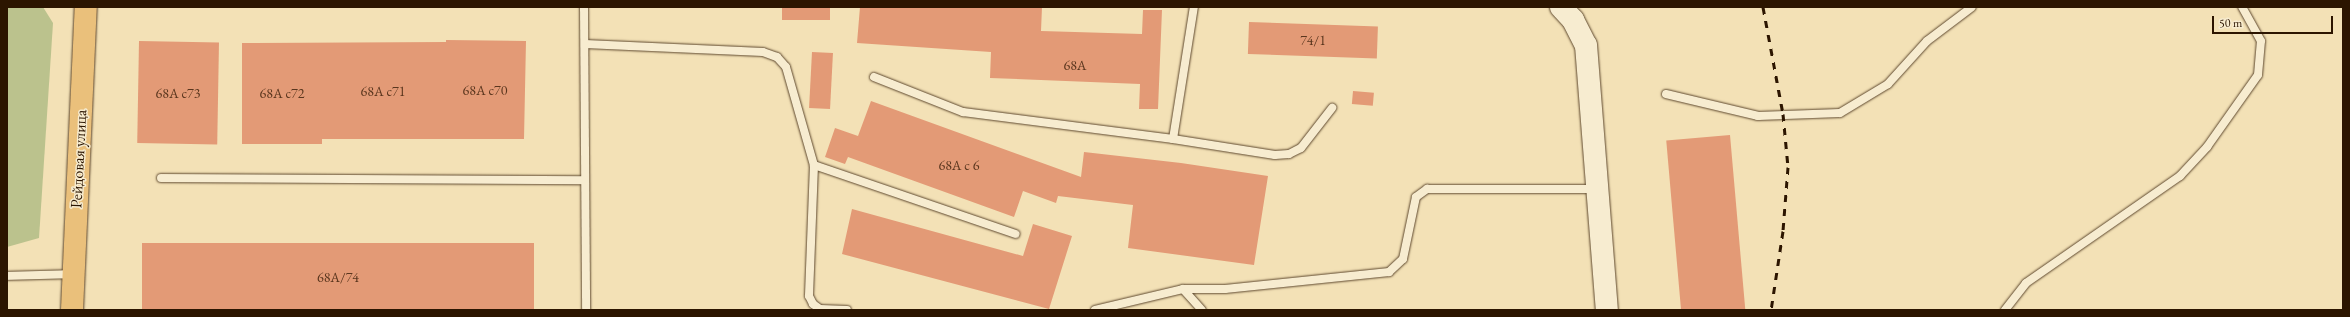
<!DOCTYPE html>
<meta charset="utf-8">
<style>
body{margin:0}
#map{position:relative;width:2350px;height:317px;overflow:hidden;background:#f3e1b6;font-family:"EB Garamond",serif}
div>[style]{position:absolute}
[style*='--x']{left:calc(var(--x)*1px);top:calc(var(--y)*1px);width:calc(var(--w)*1px);rotate:calc(var(--a)*1deg)}
.green>*{inset:0;background:#bbc28d}
.building>*{inset:0;background:#e39a76;transform-origin:0 0}
.roads{filter:drop-shadow(0 0 1px #5e482e) drop-shadow(0 0 1px #5e482e)}
.service>*{height:8px;margin:-4px;padding:0 4px;transform-origin:4px;border-radius:4px;background:#f7ecd0}
.secondary>*{height:22px;margin:-11px;padding:0 11px;transform-origin:11px;border-radius:11px;background:#f7ecd0}
.primary>*{height:22px;margin:-11px;padding:0 11px;transform-origin:11px;border-radius:11px;background:#eac07b}
.rail>*{height:3px;margin-top:-1.5px;transform-origin:0;background:repeating-linear-gradient(90deg,#2c1500 0 7px,transparent 0 14px)}
span{translate:-50% -50%;white-space:nowrap;text-align:center;line-height:1.15;-webkit-text-stroke:3px #f7ecd0;paint-order:stroke}
.number-label{font-size:14px;color:#5a361e}
.number-label span{-webkit-text-stroke-width:0}
.street-label{font-size:16px;color:#2c1500}
.frame{position:absolute;inset:0;border:8px solid #2c1500;pointer-events:none}
.scale{position:absolute;left:2212px;top:16px;width:121px;height:18px;box-sizing:border-box;border:2px solid #2c1500;border-top:0;padding-left:5px;font-size:12px;line-height:14px;white-space:nowrap;color:#2c1500;-webkit-text-stroke:3px #f7ecd0;paint-order:stroke}
</style>
<div id="map">
<div class="green">
<i style="clip-path:polygon(7px 7px,43px 7px,53px 23px,39px 238px,7px 247px)"></i>
</div>
<div class="building">
<i style="left:782px;top:7px;width:48px;height:13px"></i>
<i style="clip-path:polygon(860px 7px,1042px 7px,1041px 31px,1142px 34px,1143px 10px,1162px 10px,1158px 109px,1139px 109px,1140px 84px,990px 78px,991px 52px,857px 43px)"></i>
<i style="left:1249px;top:22px;width:129px;height:32px;rotate:2deg"></i>
<i style="clip-path:polygon(446px 40px,526px 41px,524px 139px,322px 139px,322px 144px,242px 144px,242px 43px,446px 42px)"></i>
<i style="left:139px;top:41px;width:80px;height:102px;rotate:1deg"></i>
<i style="left:812px;top:52px;width:21px;height:56px;rotate:3deg"></i>
<i style="left:1353px;top:91px;width:21px;height:13px;rotate:5deg"></i>
<i style="clip-path:polygon(871px 101px,1081px 177px,1084px 152px,1181px 163px,1268px 176px,1254px 265px,1128px 248px,1133px 205px,1058px 196px,1056px 203px,1023px 191px,1014px 217px,848px 157px,845px 164px,825px 157px,835px 128px,858px 136px)"></i>
<i style="left:1730px;top:135px;width:176px;height:64px;rotate:85deg"></i>
<i style="clip-path:polygon(852px 209px,1023px 256px,1033px 224px,1072px 236px,1049px 309px,842px 254px)"></i>
<i style="left:142px;top:243px;width:392px;height:67px"></i>
</div>
<div class="roads">
<div class="service">
<i style="--x:584;--y:7;--w:303;--a:89.6"></i>
<i style="--x:585;--y:44;--w:178;--a:2.6"></i>
<i style="--x:763;--y:52;--w:15;--a:20"></i>
<i style="--x:777;--y:57;--w:13;--a:48"></i>
<i style="--x:786;--y:67;--w:102;--a:74.1"></i>
<i style="--x:814;--y:165;--w:131;--a:92.2"></i>
<i style="--x:809;--y:296;--w:9;--a:63"></i>
<i style="--x:813;--y:304;--w:9;--a:36"></i>
<i style="--x:820;--y:309;--w:27;--a:2"></i>
<i style="--x:874;--y:77;--w:96;--a:21.5"></i>
<i style="--x:963;--y:112;--w:212;--a:7.3"></i>
<i style="--x:1173;--y:139;--w:134;--a:-81"></i>
<i style="--x:1666;--y:94;--w:95;--a:13.4"></i>
<i style="--x:1758;--y:116;--w:82;--a:-2.1"></i>
<i style="--x:1840;--y:113;--w:56;--a:-31.1"></i>
<i style="--x:1888;--y:84;--w:58;--a:-47.8"></i>
<i style="--x:1927;--y:41;--w:56;--a:-37.1"></i>
<i style="--x:1173;--y:139;--w:103;--a:8.9"></i>
<i style="--x:1275;--y:155;--w:14;--a:-4"></i>
<i style="--x:1289;--y:154;--w:13;--a:-27"></i>
<i style="--x:1301;--y:148;--w:51;--a:-52.2"></i>
<i style="--x:814;--y:165;--w:213;--a:18.9"></i>
<i style="--x:161;--y:178;--w:424;--a:0.3"></i>
<i style="--x:7;--y:276;--w:66;--a:-1.7"></i>
<i style="--x:1183;--y:289;--w:42;--a:0"></i>
<i style="--x:1225;--y:289;--w:165;--a:-5.9"></i>
<i style="--x:1389;--y:272;--w:19;--a:-43"></i>
<i style="--x:1403;--y:259;--w:63;--a:-78.2"></i>
<i style="--x:1416;--y:197;--w:14;--a:-36"></i>
<i style="--x:1427;--y:189;--w:169;--a:0"></i>
<i style="--x:1095;--y:310;--w:90;--a:-13.4"></i>
<i style="--x:1183;--y:289;--w:28;--a:48"></i>
<i style="--x:2005;--y:310;--w:34;--a:-52"></i>
<i style="--x:2026;--y:283;--w:188;--a:-34.8"></i>
<i style="--x:2180;--y:176;--w:40;--a:-47"></i>
<i style="--x:2207;--y:147;--w:88;--a:-54.7"></i>
<i style="--x:2258;--y:75;--w:34;--a:-85"></i>
<i style="--x:2261;--y:41;--w:39;--a:-119"></i>
</div>
<div class="secondary">
<i style="--x:1561;--y:7;--w:18;--a:47"></i>
<i style="--x:1573;--y:20;--w:28;--a:63"></i>
<i style="--x:1586;--y:45;--w:266;--a:85.5"></i>
</div>
<div class="primary">
<i style="--x:72;--y:310;--w:303;--a:-87.4"></i>
</div>
</div>
<div class="rail">
<i style="--x:1763;--y:7;--w:109;--a:79.4"></i>
<i style="--x:1783;--y:114;--w:53;--a:84.6"></i>
<i style="--x:1788;--y:167;--w:64;--a:94.5"></i>
<i style="--x:1783;--y:231;--w:80;--a:98.6"></i>
</div>
<div class="number-label">
<span style="left:1313px;top:40px">74/1</span>
<span style="left:1075px;top:65px">68А</span>
<span style="left:485px;top:90px">68А с70</span>
<span style="left:383px;top:91px">68А с71</span>
<span style="left:178px;top:93px">68А с73</span>
<span style="left:282px;top:93px">68А с72</span>
<span style="left:959px;top:165px">68А с 6</span>
<span style="left:338px;top:277px">68А/74</span>
</div>
<div class="street-label">
<span style="left:79px;top:159px;rotate:-87deg">Рейдовая улица</span>
</div>
<div class="frame"></div>
<div class="scale">50 m</div>
</div>
